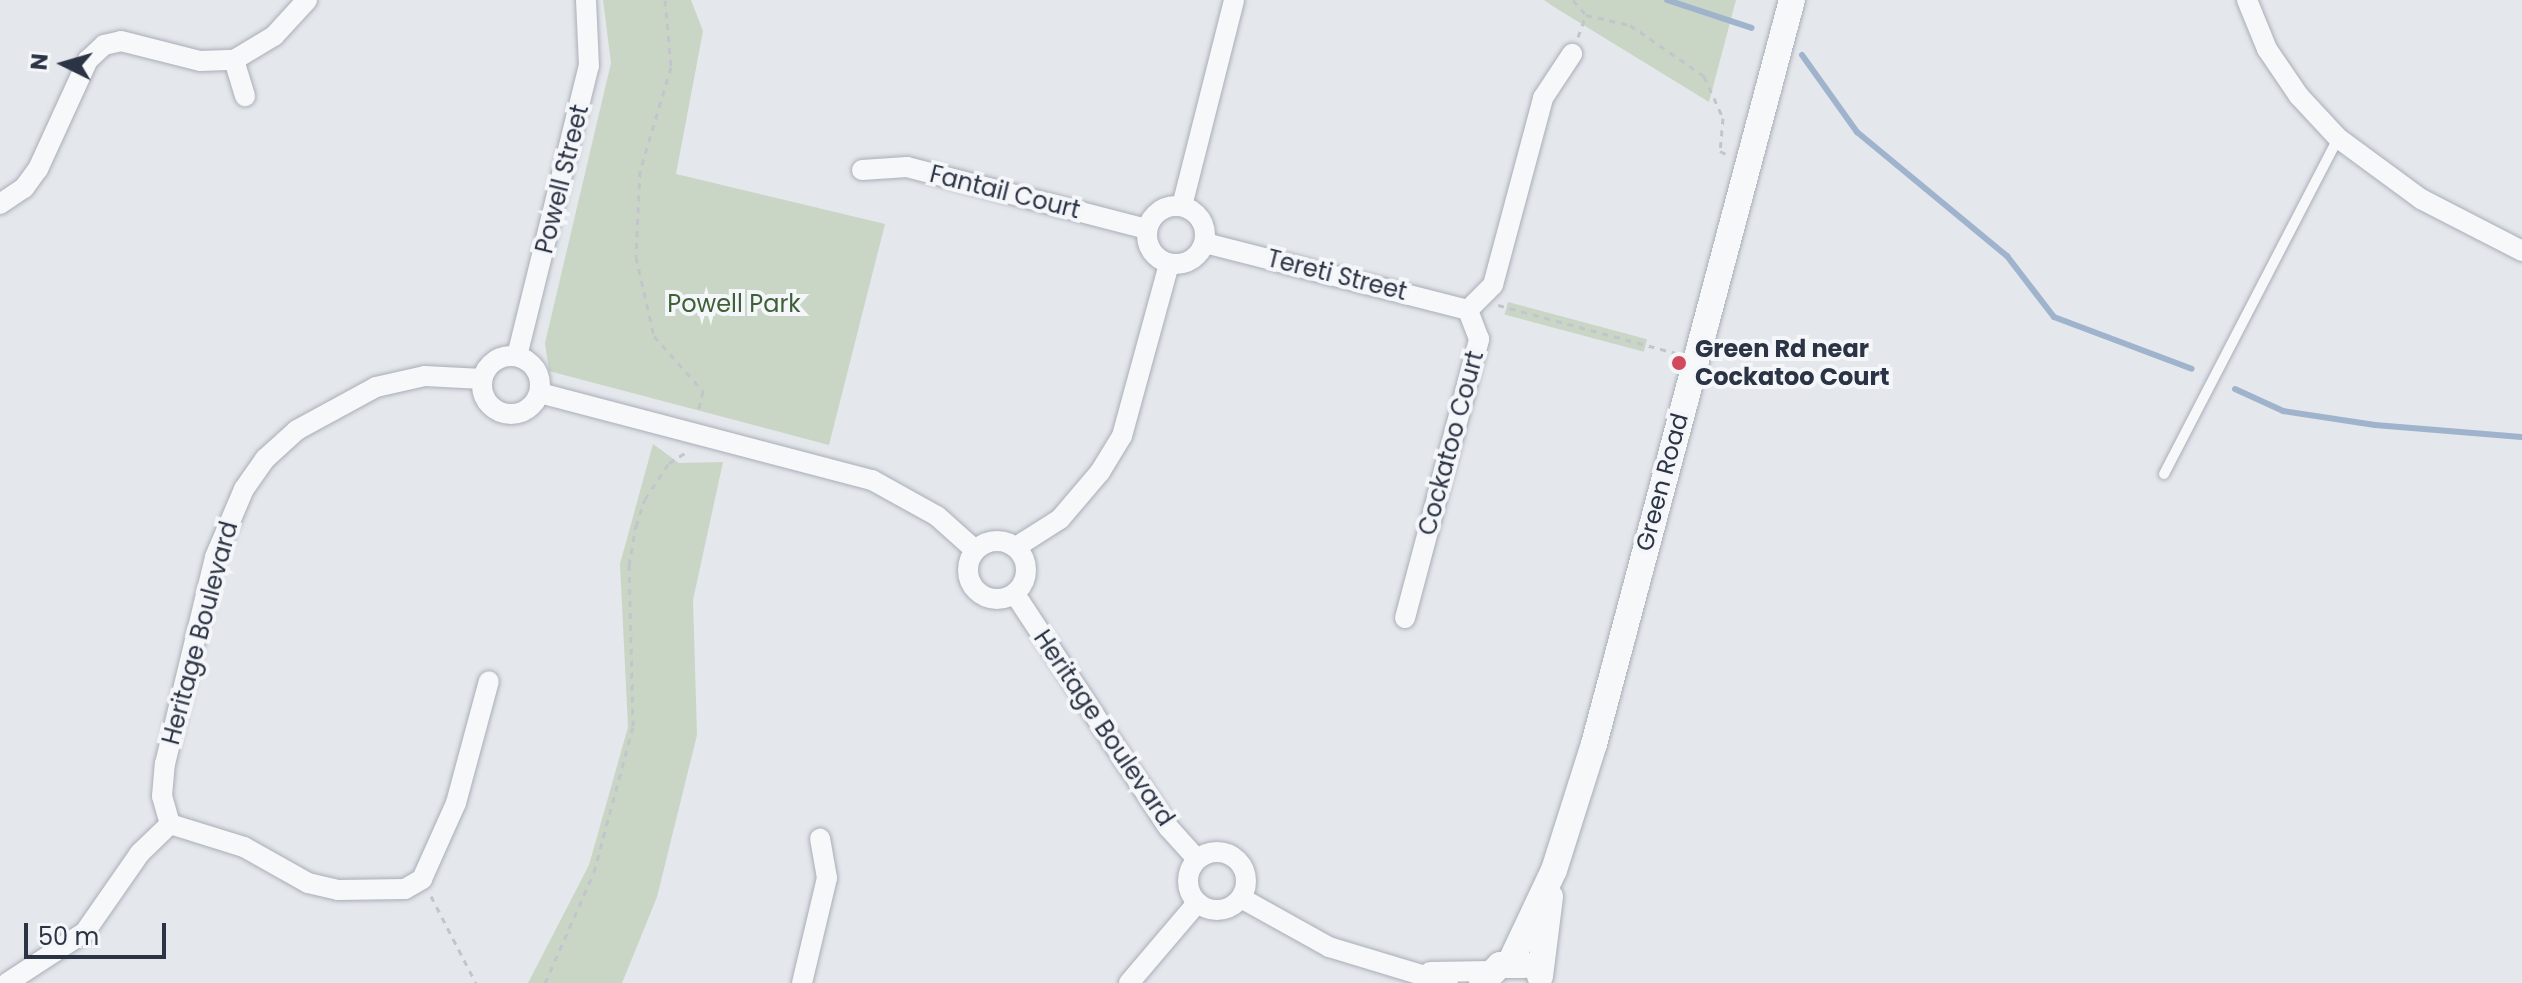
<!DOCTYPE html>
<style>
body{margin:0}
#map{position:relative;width:2522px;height:983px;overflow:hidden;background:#e4e7ec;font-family:Poppins,sans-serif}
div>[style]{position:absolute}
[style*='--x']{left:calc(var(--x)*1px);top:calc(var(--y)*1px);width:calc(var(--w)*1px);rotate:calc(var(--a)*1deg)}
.green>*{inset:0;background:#c9d6c5;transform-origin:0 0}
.stream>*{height:6px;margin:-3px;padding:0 3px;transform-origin:3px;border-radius:3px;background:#9fb4cc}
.path>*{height:3px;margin-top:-1.5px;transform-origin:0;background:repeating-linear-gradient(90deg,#c2c5cb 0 6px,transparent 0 12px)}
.roads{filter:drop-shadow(0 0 2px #a9aeb7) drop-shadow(0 0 2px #a9aeb7)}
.service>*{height:10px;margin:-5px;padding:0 5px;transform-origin:5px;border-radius:5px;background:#f7f8fa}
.minor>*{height:20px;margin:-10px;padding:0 10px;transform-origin:10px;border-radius:10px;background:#f7f8fa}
.minor>.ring{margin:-10px;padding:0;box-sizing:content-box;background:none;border:20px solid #f7f8fa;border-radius:50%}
.tertiary>*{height:26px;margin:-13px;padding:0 13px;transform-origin:13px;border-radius:13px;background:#f7f8fa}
.dots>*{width:22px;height:22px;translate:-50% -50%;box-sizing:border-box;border:4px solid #f4f6f9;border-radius:50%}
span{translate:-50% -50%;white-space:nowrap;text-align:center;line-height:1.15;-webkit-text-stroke:8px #f4f6f9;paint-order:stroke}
.street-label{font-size:24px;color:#2b3445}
.park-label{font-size:24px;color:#3f6138}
.poi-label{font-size:24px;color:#2b3445;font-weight:700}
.left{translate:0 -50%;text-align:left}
.north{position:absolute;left:24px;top:24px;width:80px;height:80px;-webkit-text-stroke:6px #f4f6f9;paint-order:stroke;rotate:275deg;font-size:22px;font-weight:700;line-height:32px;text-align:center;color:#2b3445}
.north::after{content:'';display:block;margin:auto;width:28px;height:36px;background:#2b3445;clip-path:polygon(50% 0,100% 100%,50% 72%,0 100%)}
.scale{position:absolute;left:24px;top:923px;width:142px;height:36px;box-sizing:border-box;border:4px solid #2b3445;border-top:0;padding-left:10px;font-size:24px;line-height:28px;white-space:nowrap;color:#2b3445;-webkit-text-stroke:6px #f4f6f9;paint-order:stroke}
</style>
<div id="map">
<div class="green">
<i style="clip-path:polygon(603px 0,691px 0,703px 31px,676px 174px,885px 224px,829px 445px,549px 371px,545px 343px,611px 63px)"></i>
<i style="clip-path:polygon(1544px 0,1736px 0,1709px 102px,1554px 7px)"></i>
<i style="left:1508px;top:302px;width:144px;height:13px;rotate:15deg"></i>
<i style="clip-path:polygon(653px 444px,679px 463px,723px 462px,693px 600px,697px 735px,657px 897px,622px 983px,528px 983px,589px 865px,628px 727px,620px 564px)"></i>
</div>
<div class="stream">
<i style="--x:1667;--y:0;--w:89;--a:18.2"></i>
<i style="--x:1802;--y:55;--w:95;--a:54.5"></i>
<i style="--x:1857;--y:132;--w:195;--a:39.6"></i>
<i style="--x:2007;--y:256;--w:77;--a:52.4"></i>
<i style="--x:2054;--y:317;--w:147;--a:20.6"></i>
<i style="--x:2235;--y:389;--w:53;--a:24.6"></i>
<i style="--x:2283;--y:411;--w:93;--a:8.7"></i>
<i style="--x:2375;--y:425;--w:147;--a:4.7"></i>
</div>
<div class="path">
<i style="--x:665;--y:0;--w:67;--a:84.9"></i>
<i style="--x:671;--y:67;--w:109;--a:106.6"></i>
<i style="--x:640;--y:171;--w:86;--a:92.7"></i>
<i style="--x:636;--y:257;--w:81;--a:77.2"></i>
<i style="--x:654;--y:336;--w:74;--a:48.3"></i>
<i style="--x:703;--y:391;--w:23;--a:103"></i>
<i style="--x:1573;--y:0;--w:20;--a:49"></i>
<i style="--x:1586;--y:15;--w:45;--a:12.8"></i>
<i style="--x:1630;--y:25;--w:90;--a:34.6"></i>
<i style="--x:1704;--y:76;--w:46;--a:65.7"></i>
<i style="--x:1723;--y:118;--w:33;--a:95"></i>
<i style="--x:1720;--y:151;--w:9;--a:27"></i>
<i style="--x:1578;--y:37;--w:23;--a:-70"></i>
<i style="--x:1498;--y:305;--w:184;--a:15.1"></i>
<i style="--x:431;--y:896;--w:98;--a:62.7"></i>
<i style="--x:545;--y:983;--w:121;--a:-66.2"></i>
<i style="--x:594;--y:872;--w:151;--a:-75"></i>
<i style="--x:633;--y:726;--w:161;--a:-91.4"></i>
<i style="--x:629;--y:565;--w:40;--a:-80"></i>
<i style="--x:636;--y:526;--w:28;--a:-72"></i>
<i style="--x:645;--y:499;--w:43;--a:-56.3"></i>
<i style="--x:669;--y:463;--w:22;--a:-32"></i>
</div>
<div class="roads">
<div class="service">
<i style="--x:2164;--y:474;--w:378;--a:-62.6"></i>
</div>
<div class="minor">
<i style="--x:2247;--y:0;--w:53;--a:67.8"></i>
<i style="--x:2267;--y:49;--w:57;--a:55.8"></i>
<i style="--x:2299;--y:96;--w:57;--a:47.1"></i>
<i style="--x:2338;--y:138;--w:103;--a:36.3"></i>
<i style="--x:2421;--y:199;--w:114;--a:27.2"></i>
<i style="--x:234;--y:60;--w:38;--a:73"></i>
<i style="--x:862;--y:170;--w:45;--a:-3.8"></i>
<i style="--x:907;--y:167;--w:248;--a:14.5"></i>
<i style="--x:0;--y:204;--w:29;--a:-34"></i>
<i style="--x:24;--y:188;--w:24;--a:-54"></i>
<i style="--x:38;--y:169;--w:120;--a:-65.4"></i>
<i style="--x:88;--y:60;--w:22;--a:-43"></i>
<i style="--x:104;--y:45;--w:17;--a:-13"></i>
<i style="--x:121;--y:41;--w:81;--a:14.2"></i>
<i style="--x:200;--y:61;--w:34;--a:-2"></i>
<i style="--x:234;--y:60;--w:47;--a:-31"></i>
<i style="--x:274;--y:36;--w:49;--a:-47.5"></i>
<i class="ring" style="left:1147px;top:206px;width:38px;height:38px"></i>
<i style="--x:1182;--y:206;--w:212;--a:-75.8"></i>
<i style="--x:1205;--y:243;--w:271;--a:14.3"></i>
<i class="ring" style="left:482px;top:356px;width:38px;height:38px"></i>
<i style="--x:517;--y:356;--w:299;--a:-76.1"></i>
<i style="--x:589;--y:66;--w:66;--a:-92.6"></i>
<i style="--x:540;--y:393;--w:343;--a:14.7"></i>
<i style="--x:872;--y:480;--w:74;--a:29"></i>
<i style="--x:937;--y:516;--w:51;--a:41.8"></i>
<i class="ring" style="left:968px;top:541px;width:38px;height:38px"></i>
<i style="--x:1016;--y:547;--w:52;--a:-32.5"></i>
<i style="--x:1060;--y:519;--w:62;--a:-49.6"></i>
<i style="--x:1100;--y:472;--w:42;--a:-58.6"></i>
<i style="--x:1122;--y:436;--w:178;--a:-74.7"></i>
<i style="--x:1015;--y:594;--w:279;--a:56.7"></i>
<i style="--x:1168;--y:827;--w:43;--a:47.8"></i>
<i style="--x:1405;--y:618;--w:289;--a:-75.1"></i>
<i style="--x:1479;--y:339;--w:31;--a:-111"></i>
<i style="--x:1468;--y:310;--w:35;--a:-45"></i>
<i style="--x:1493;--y:285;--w:194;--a:-75"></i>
<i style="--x:1543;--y:98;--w:53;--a:-56.6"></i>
<i style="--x:170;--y:824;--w:77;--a:17.3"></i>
<i style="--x:244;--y:847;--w:73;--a:29.4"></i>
<i style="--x:308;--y:883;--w:31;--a:13"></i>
<i style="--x:338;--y:890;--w:67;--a:-0.9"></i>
<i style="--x:405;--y:889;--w:20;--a:-30"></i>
<i style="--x:422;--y:879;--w:83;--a:-65.9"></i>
<i style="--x:456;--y:803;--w:126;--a:-74.9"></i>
<i class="ring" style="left:1188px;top:852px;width:38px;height:38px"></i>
<i style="--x:1241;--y:898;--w:101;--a:29.1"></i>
<i style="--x:1329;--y:947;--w:124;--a:16.8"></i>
<i style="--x:1430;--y:972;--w:61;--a:-0.9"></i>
<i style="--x:7;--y:983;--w:93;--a:-33.2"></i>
<i style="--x:85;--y:932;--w:96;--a:-55.2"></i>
<i style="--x:140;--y:853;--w:42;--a:-44"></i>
<i style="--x:170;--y:824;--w:29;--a:-106"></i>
<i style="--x:162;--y:796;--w:32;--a:-85"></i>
<i style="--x:165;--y:764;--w:213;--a:-76.4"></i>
<i style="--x:215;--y:557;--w:74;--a:-66.9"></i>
<i style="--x:244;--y:489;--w:37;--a:-55"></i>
<i style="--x:265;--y:459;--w:43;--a:-42.2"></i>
<i style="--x:297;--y:430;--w:90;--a:-28.6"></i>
<i style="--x:376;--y:387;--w:50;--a:-12.7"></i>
<i style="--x:425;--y:376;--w:57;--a:3"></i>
<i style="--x:802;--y:983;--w:108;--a:-76.6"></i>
<i style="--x:827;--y:878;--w:40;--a:-100"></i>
<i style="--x:1129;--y:983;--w:105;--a:-49.6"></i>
</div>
<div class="tertiary">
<i style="--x:1510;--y:963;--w:103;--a:-64.7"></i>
<i style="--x:1554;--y:870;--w:132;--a:-72.4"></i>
<i style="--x:1594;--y:744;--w:770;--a:-75.1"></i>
<i style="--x:1540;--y:976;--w:80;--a:-82.8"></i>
<i style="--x:1482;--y:983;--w:25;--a:-45"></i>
<i style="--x:1500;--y:965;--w:24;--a:0"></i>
</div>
</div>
<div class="dots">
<i style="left:1679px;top:363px;background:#d1495b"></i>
</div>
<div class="street-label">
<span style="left:562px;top:179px;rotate:-76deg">Powell Street</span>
<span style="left:1005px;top:192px;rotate:14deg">Fantail Court</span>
<span style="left:1337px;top:275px;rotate:14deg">Tereti Street</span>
<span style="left:1451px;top:443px;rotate:-75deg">Cockatoo Court</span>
<span style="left:1662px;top:482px;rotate:-75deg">Green Road</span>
<span style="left:200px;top:633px;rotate:-75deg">Heritage Boulevard</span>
<span style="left:1104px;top:728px;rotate:56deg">Heritage Boulevard</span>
</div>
<div class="park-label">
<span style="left:734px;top:304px">Powell Park</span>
</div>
<div class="poi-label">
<span class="left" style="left:1695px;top:363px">Green Rd near<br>Cockatoo Court</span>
</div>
<div class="north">N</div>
<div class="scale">50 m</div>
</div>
